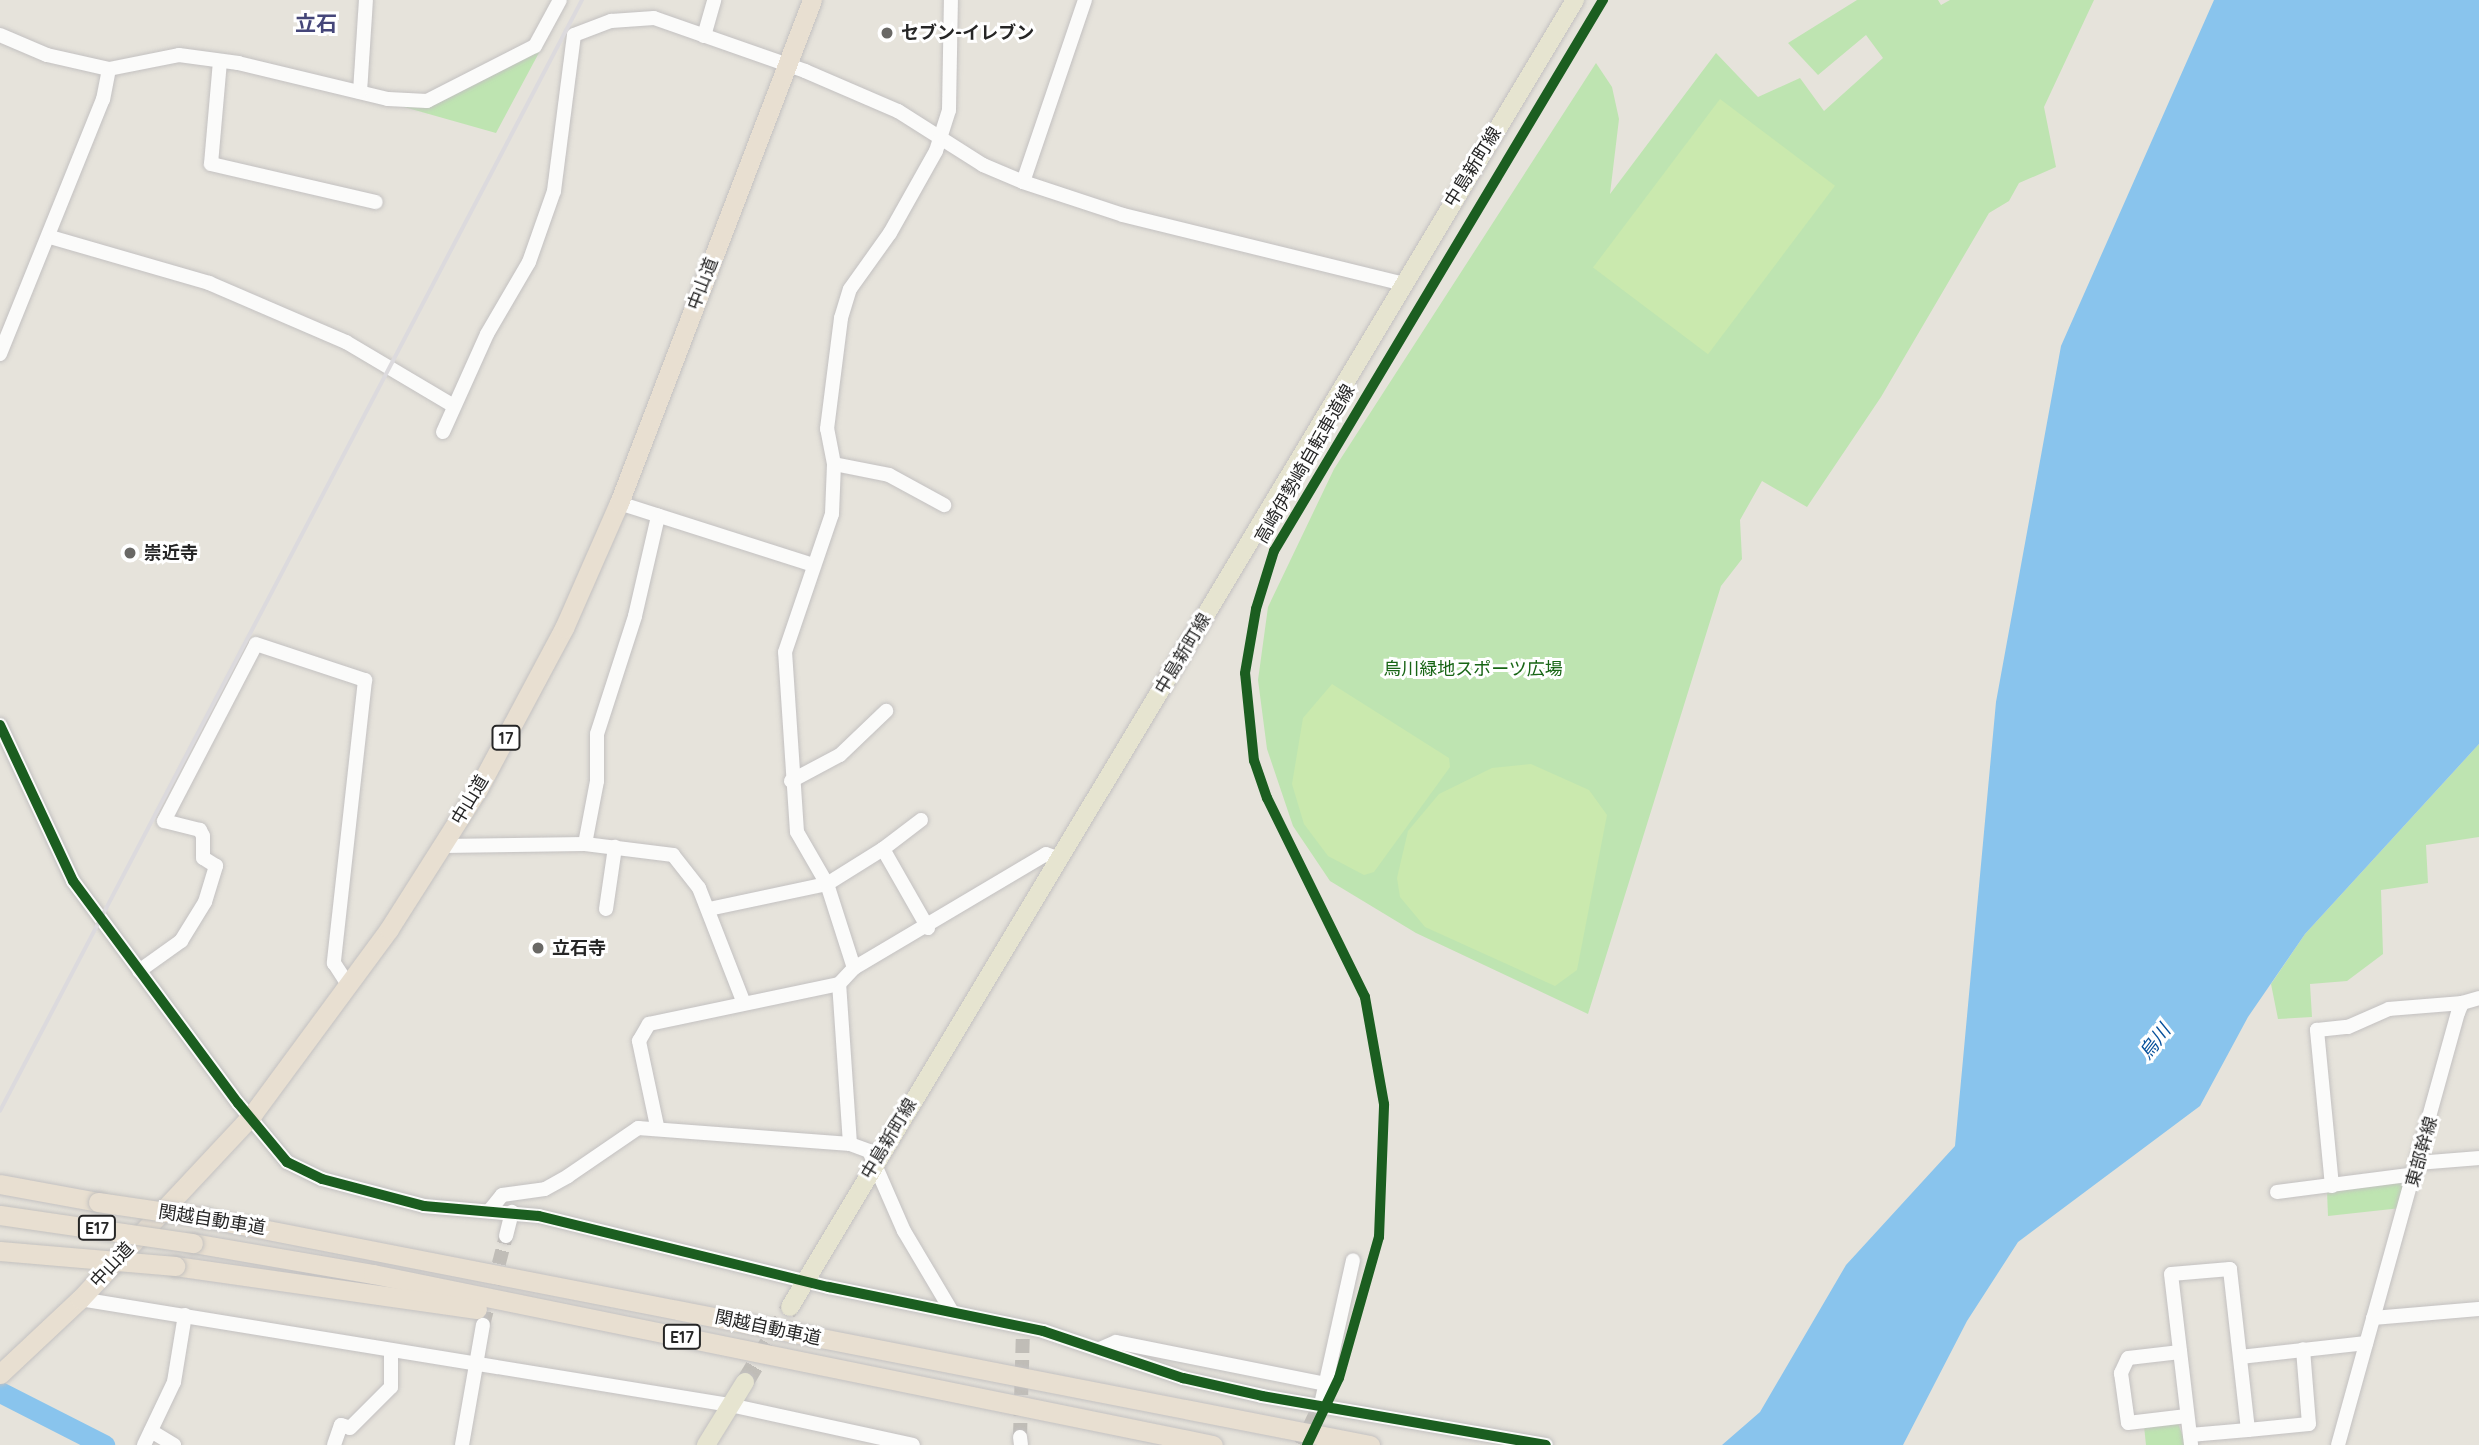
<!DOCTYPE html>
<meta charset="utf-8">
<style>
body{margin:0}
#map{position:relative;width:2479px;height:1445px;overflow:hidden;background:#e6e3db;font-family:Quicksand,"Noto Sans JP",sans-serif}
div>[style]{position:absolute}
[style*='--x']{left:calc(var(--x)*1px);top:calc(var(--y)*1px);width:calc(var(--w)*1px);rotate:calc(var(--a)*1deg)}
.green>*{inset:0;background:#bee4b1}
.pitch>*{inset:0;background:#cae9ae;transform-origin:0 0}
.water>*{inset:0;background:#89c4ed}
.river>*{height:21px;margin:-10.5px;padding:0 10.5px;transform-origin:10.5px;border-radius:10.5px;background:#89c4ed}
.minor-tunnel>*{height:14px;margin-top:-7px;transform-origin:0;background:repeating-linear-gradient(90deg,#c0bdb7 0 14px,transparent 0 21px)}
.major-tunnel>*{height:18px;margin-top:-9px;transform-origin:0;background:repeating-linear-gradient(90deg,#c0bdb7 0 18px,transparent 0 27px)}
.roads{filter:drop-shadow(0 0 2px #c3c1c1) drop-shadow(0 0 2px #c3c1c1)}
.minor>*{height:14px;margin:-7px;padding:0 7px;transform-origin:7px;border-radius:7px;background:#fbfbfa}
.major>*{height:18px;margin:-9px;padding:0 9px;transform-origin:9px;border-radius:9px;background:#e6e4d0}
.highway>*{height:19px;margin:-9.5px;padding:0 9.5px;transform-origin:9.5px;border-radius:9.5px;background:#e8dfd1}
.rail>*{height:3.5px;margin:-1.75px;padding:0 1.75px;transform-origin:1.75px;border-radius:1.75px;background:#dcdadd}
.bridges{filter:drop-shadow(0 0 2px #c3c1bf) drop-shadow(0 0 2px #c3c1bf)}
.highway-bridge>*{height:19px;margin:-9.5px;padding:0 9.5px;transform-origin:9.5px;border-radius:9.5px;background:#e8dfd1}
.cycleway>*{height:10px;margin:-5px;padding:0 5px;transform-origin:5px;border-radius:5px;background:#1b5e20}
.dots>*{width:19px;height:19px;translate:-50% -50%;box-sizing:border-box;border:4px solid #fff;border-radius:50%}
span{translate:-50% -50%;white-space:nowrap;text-align:center;line-height:1.15;-webkit-text-stroke:6px #fff;paint-order:stroke}
.shield-label span{padding:2px 5px;background:#fff;border:2px solid;border-radius:5px;-webkit-text-stroke-width:0}
.shield-label{font-size:16px;color:#262626;font-weight:700}
.poi-label{font-size:18px;color:#262626;font-weight:700}
.left{translate:0 -50%;text-align:left}
.street-label{font-size:18px;color:#262626}
.park-label{font-size:18px;color:#186515}
.water-label{font-size:19px;color:#06509b;font-style:italic}
.quarter-label{font-size:21px;color:#454679;font-weight:700}
</style>
<div id="map">
<div class="green">
<i style="clip-path:polygon(1857px 0,1938px 0,1941px 5px,1950px 0,2094px 0,2044px 107px,2056px 167px,2019px 183px,2009px 201px,1989px 213px,1881px 397px,1807px 507px,1762px 481px,1740px 520px,1742px 559px,1721px 586px,1588px 1014px,1416px 933px,1330px 881px,1293px 826px,1267px 749px,1258px 680px,1268px 607px,1334px 469px,1596px 63px,1612px 87px,1619px 119px,1610px 194px,1716px 53px,1758px 97px,1800px 78px,1824px 111px,1883px 58px,1866px 35px,1818px 75px,1788px 43px)"></i>
<i style="clip-path:polygon(542px 47px,496px 133px,404px 107px,415px 106px)"></i>
<i style="clip-path:polygon(2479px 744px,2479px 837px,2426px 845px,2428px 883px,2381px 890px,2383px 954px,2347px 981px,2310px 984px,2312px 1017px,2278px 1019px,2271px 984px,2305px 934px)"></i>
<i style="clip-path:polygon(2410px 1178px,2401px 1208px,2328px 1216px,2327px 1191px)"></i>
<i style="clip-path:polygon(2178px 1423px,2186px 1445px,2146px 1445px,2144px 1426px)"></i>
</div>
<div class="pitch">
<i style="left:1720px;top:99px;width:144px;height:211px;rotate:37deg"></i>
<i style="clip-path:polygon(1332px 684px,1449px 758px,1450px 767px,1374px 872px,1364px 875px,1328px 856px,1304px 824px,1292px 784px,1303px 718px)"></i>
<i style="clip-path:polygon(1531px 764px,1589px 790px,1607px 815px,1577px 970px,1555px 986px,1425px 927px,1400px 897px,1397px 878px,1408px 831px,1439px 794px,1492px 768px)"></i>
</div>
<div class="water">
<i style="clip-path:polygon(2214px 0,2479px 0,2479px 744px,2305px 934px,2248px 1017px,2200px 1106px,2018px 1242px,1967px 1321px,1903px 1445px,1722px 1445px,1760px 1412px,1846px 1265px,1955px 1146px,1996px 702px,2061px 346px)"></i>
</div>
<div class="river">
<i style="--x:0;--y:1392;--w:117;--a:27"></i>
</div>
<div class="minor-tunnel">
<i style="--x:483;--y:1325;--w:92;--a:-75.5"></i>
<i style="--x:1020;--y:1437;--w:110;--a:-88.4"></i>
<i style="--x:1301;--y:1445;--w:50;--a:-65"></i>
</div>
<div class="major-tunnel">
<i style="--x:745;--y:1382;--w:87;--a:-59"></i>
</div>
<div class="roads">
<div class="minor">
<i style="--x:0;--y:35;--w:51;--a:23.1"></i>
<i style="--x:47;--y:55;--w:64;--a:12.7"></i>
<i style="--x:109;--y:69;--w:31;--a:101"></i>
<i style="--x:103;--y:99;--w:275;--a:112"></i>
<i style="--x:574;--y:35;--w:40;--a:-21"></i>
<i style="--x:611;--y:21;--w:43;--a:-4"></i>
<i style="--x:654;--y:18;--w:160;--a:19.3"></i>
<i style="--x:805;--y:71;--w:101;--a:23.3"></i>
<i style="--x:898;--y:111;--w:101;--a:32.4"></i>
<i style="--x:983;--y:165;--w:43;--a:23"></i>
<i style="--x:1023;--y:182;--w:105;--a:18.3"></i>
<i style="--x:1123;--y:215;--w:285;--a:13.8"></i>
<i style="--x:704;--y:36;--w:37;--a:-74"></i>
<i style="--x:220;--y:61;--w:103;--a:95"></i>
<i style="--x:211;--y:164;--w:169;--a:13"></i>
<i style="--x:109;--y:69;--w:71;--a:-11.3"></i>
<i style="--x:179;--y:55;--w:60;--a:7.7"></i>
<i style="--x:238;--y:63;--w:154;--a:13.5"></i>
<i style="--x:388;--y:99;--w:39;--a:3"></i>
<i style="--x:427;--y:101;--w:121;--a:-27"></i>
<i style="--x:535;--y:46;--w:52;--a:-61.5"></i>
<i style="--x:360;--y:92;--w:92;--a:-86.3"></i>
<i style="--x:1023;--y:182;--w:192;--a:-71.2"></i>
<i style="--x:50;--y:237;--w:166;--a:16.1"></i>
<i style="--x:209;--y:283;--w:149;--a:23.3"></i>
<i style="--x:346;--y:342;--w:123;--a:30.7"></i>
<i style="--x:443;--y:432;--w:107;--a:-65.8"></i>
<i style="--x:487;--y:334;--w:83;--a:-59.7"></i>
<i style="--x:529;--y:262;--w:75;--a:-70.6"></i>
<i style="--x:554;--y:191;--w:157;--a:-82.7"></i>
<i style="--x:834;--y:464;--w:56;--a:11.3"></i>
<i style="--x:889;--y:475;--w:63;--a:28.6"></i>
<i style="--x:619;--y:503;--w:204;--a:17.7"></i>
<i style="--x:0;--y:725;--w:172;--a:64.9"></i>
<i style="--x:73;--y:881;--w:277;--a:53.4"></i>
<i style="--x:238;--y:1103;--w:77;--a:50.3"></i>
<i style="--x:287;--y:1162;--w:39;--a:26"></i>
<i style="--x:322;--y:1179;--w:106;--a:14.8"></i>
<i style="--x:424;--y:1206;--w:115;--a:5"></i>
<i style="--x:539;--y:1216;--w:299;--a:13.8"></i>
<i style="--x:829;--y:1287;--w:218;--a:11.6"></i>
<i style="--x:1043;--y:1331;--w:148;--a:18.6"></i>
<i style="--x:1183;--y:1378;--w:81;--a:12.8"></i>
<i style="--x:1262;--y:1396;--w:288;--a:9.8"></i>
<i style="--x:791;--y:781;--w:55;--a:-28"></i>
<i style="--x:840;--y:755;--w:64;--a:-43.7"></i>
<i style="--x:921;--y:820;--w:48;--a:142.7"></i>
<i style="--x:883;--y:849;--w:91;--a:60.3"></i>
<i style="--x:585;--y:844;--w:64;--a:-79.2"></i>
<i style="--x:597;--y:781;--w:47;--a:-90"></i>
<i style="--x:597;--y:734;--w:124;--a:-72.1"></i>
<i style="--x:635;--y:616;--w:103;--a:-77"></i>
<i style="--x:443;--y:846;--w:142;--a:-0.8"></i>
<i style="--x:585;--y:844;--w:89;--a:7.1"></i>
<i style="--x:673;--y:855;--w:42;--a:51.8"></i>
<i style="--x:699;--y:888;--w:121;--a:68.7"></i>
<i style="--x:606;--y:909;--w:63;--a:-81.7"></i>
<i style="--x:709;--y:909;--w:121;--a:-12"></i>
<i style="--x:827;--y:884;--w:66;--a:-32"></i>
<i style="--x:854;--y:968;--w:223;--a:-30.7"></i>
<i style="--x:1046;--y:854;--w:12;--a:20"></i>
<i style="--x:139;--y:971;--w:52;--a:-35.5"></i>
<i style="--x:181;--y:941;--w:46;--a:-58.4"></i>
<i style="--x:205;--y:902;--w:38;--a:-73"></i>
<i style="--x:216;--y:866;--w:15;--a:-148"></i>
<i style="--x:203;--y:858;--w:22;--a:-90"></i>
<i style="--x:203;--y:836;--w:7;--a:-117"></i>
<i style="--x:200;--y:830;--w:37;--a:-166"></i>
<i style="--x:164;--y:821;--w:199;--a:-62.5"></i>
<i style="--x:256;--y:644;--w:115;--a:18.3"></i>
<i style="--x:365;--y:680;--w:285;--a:96.3"></i>
<i style="--x:334;--y:963;--w:27;--a:57"></i>
<i style="--x:657;--y:1126;--w:87;--a:-102"></i>
<i style="--x:639;--y:1041;--w:20;--a:-60"></i>
<i style="--x:649;--y:1024;--w:194;--a:-11.9"></i>
<i style="--x:850;--y:1144;--w:160;--a:-93.9"></i>
<i style="--x:839;--y:984;--w:22;--a:-47"></i>
<i style="--x:854;--y:968;--w:88;--a:-107.8"></i>
<i style="--x:827;--y:884;--w:60;--a:-120"></i>
<i style="--x:797;--y:832;--w:180;--a:-93.8"></i>
<i style="--x:785;--y:652;--w:146;--a:-71.2"></i>
<i style="--x:832;--y:514;--w:50;--a:-87.7"></i>
<i style="--x:834;--y:464;--w:36;--a:-101"></i>
<i style="--x:827;--y:429;--w:112;--a:-82.8"></i>
<i style="--x:841;--y:318;--w:30;--a:-73"></i>
<i style="--x:850;--y:289;--w:69;--a:-54.5"></i>
<i style="--x:890;--y:233;--w:94;--a:-60.7"></i>
<i style="--x:936;--y:151;--w:43;--a:-72.4"></i>
<i style="--x:949;--y:110;--w:110;--a:-89"></i>
<i style="--x:2418;--y:1163;--w:61;--a:-4.7"></i>
<i style="--x:2332;--y:1186;--w:157;--a:-95.5"></i>
<i style="--x:2317;--y:1030;--w:31;--a:-6"></i>
<i style="--x:2348;--y:1027;--w:45;--a:-23.7"></i>
<i style="--x:2389;--y:1009;--w:73;--a:-4.7"></i>
<i style="--x:2277;--y:1192;--w:139;--a:-7.4"></i>
<i style="--x:490;--y:1210;--w:19;--a:-51"></i>
<i style="--x:502;--y:1195;--w:43;--a:-7.9"></i>
<i style="--x:545;--y:1189;--w:26;--a:-29"></i>
<i style="--x:568;--y:1176;--w:85;--a:-34.4"></i>
<i style="--x:638;--y:1128;--w:213;--a:4.3"></i>
<i style="--x:850;--y:1144;--w:20;--a:20"></i>
<i style="--x:869;--y:1151;--w:87;--a:66.4"></i>
<i style="--x:904;--y:1231;--w:94;--a:59.3"></i>
<i style="--x:506;--y:1236;--w:25;--a:-76"></i>
<i style="--x:80;--y:1299;--w:659;--a:9.26"></i>
<i style="--x:730;--y:1405;--w:187;--a:12.3"></i>
<i style="--x:2373;--y:1318;--w:106;--a:-4.9"></i>
<i style="--x:1100;--y:1349;--w:17;--a:-24"></i>
<i style="--x:1116;--y:1342;--w:214;--a:11.3"></i>
<i style="--x:2180;--y:1352;--w:52;--a:173.4"></i>
<i style="--x:2128;--y:1358;--w:17;--a:115"></i>
<i style="--x:2121;--y:1373;--w:50;--a:82"></i>
<i style="--x:2128;--y:1423;--w:59;--a:-6.8"></i>
<i style="--x:2240;--y:1357;--w:127;--a:-6.3"></i>
<i style="--x:1322;--y:1400;--w:143;--a:-77.5"></i>
<i style="--x:2248;--y:1430;--w:61;--a:-5.6"></i>
<i style="--x:2309;--y:1424;--w:75;--a:-94.6"></i>
<i style="--x:151;--y:1431;--w:27;--a:31"></i>
<i style="--x:2190;--y:1435;--w:58;--a:-4.9"></i>
<i style="--x:2248;--y:1430;--w:162;--a:-96.4"></i>
<i style="--x:2230;--y:1269;--w:59;--a:175.2"></i>
<i style="--x:2171;--y:1274;--w:172;--a:83.3"></i>
<i style="--x:1020;--y:1437;--w:8;--a:83"></i>
<i style="--x:144;--y:1445;--w:70;--a:-64.5"></i>
<i style="--x:174;--y:1382;--w:68;--a:-80.7"></i>
<i style="--x:334;--y:1445;--w:21;--a:-71"></i>
<i style="--x:341;--y:1425;--w:9;--a:18"></i>
<i style="--x:350;--y:1428;--w:58;--a:-45"></i>
<i style="--x:391;--y:1387;--w:37;--a:-90"></i>
<i style="--x:462;--y:1445;--w:122;--a:-80.1"></i>
<i style="--x:2338;--y:1445;--w:448;--a:-74.5"></i>
<i style="--x:2458;--y:1013;--w:11;--a:-68"></i>
<i style="--x:2462;--y:1003;--w:18;--a:-16"></i>
</div>
<div class="major">
<i style="--x:790;--y:1307;--w:1525;--a:-59.01"></i>
<i style="--x:706;--y:1445;--w:74;--a:-58.2"></i>
</div>
<div class="highway">
<i style="--x:0;--y:1184;--w:100;--a:10.4"></i>
<i style="--x:206;--y:1218;--w:1186;--a:11.04"></i>
<i style="--x:193;--y:1243;--w:183;--a:9.8"></i>
<i style="--x:373;--y:1274;--w:857;--a:11.51"></i>
<i style="--x:175;--y:1266;--w:305;--a:8.1"></i>
<i style="--x:0;--y:1374;--w:110;--a:-43.2"></i>
<i style="--x:80;--y:1299;--w:252;--a:-46.9"></i>
<i style="--x:252;--y:1115;--w:231;--a:-53.6"></i>
<i style="--x:389;--y:929;--w:166;--a:-57.6"></i>
<i style="--x:478;--y:789;--w:183;--a:-61.9"></i>
<i style="--x:564;--y:628;--w:137;--a:-66.3"></i>
<i style="--x:619;--y:503;--w:539;--a:-69.01"></i>
</div>
</div>
<div class="rail">
<i style="--x:0;--y:1111;--w:1254;--a:-62.35"></i>
</div>
<div class="bridges">
<div class="highway-bridge">
<i style="--x:98;--y:1202;--w:109;--a:8.4"></i>
<i style="--x:0;--y:1215;--w:195;--a:8.3"></i>
<i style="--x:0;--y:1251;--w:176;--a:4.9"></i>
</div>
</div>
<div class="cycleway">
<i style="--x:0;--y:725;--w:172;--a:64.9"></i>
<i style="--x:73;--y:881;--w:277;--a:53.4"></i>
<i style="--x:238;--y:1103;--w:77;--a:50.3"></i>
<i style="--x:287;--y:1162;--w:39;--a:26"></i>
<i style="--x:322;--y:1179;--w:106;--a:14.8"></i>
<i style="--x:424;--y:1206;--w:115;--a:5"></i>
<i style="--x:539;--y:1216;--w:299;--a:13.8"></i>
<i style="--x:829;--y:1287;--w:218;--a:11.6"></i>
<i style="--x:1043;--y:1331;--w:148;--a:18.6"></i>
<i style="--x:1183;--y:1378;--w:81;--a:12.8"></i>
<i style="--x:1262;--y:1396;--w:288;--a:9.8"></i>
<i style="--x:1307;--y:1445;--w:74;--a:-64.5"></i>
<i style="--x:1339;--y:1378;--w:147;--a:-74.2"></i>
<i style="--x:1379;--y:1237;--w:133;--a:-87.8"></i>
<i style="--x:1384;--y:1104;--w:109;--a:-100.1"></i>
<i style="--x:1365;--y:997;--w:222;--a:-116.2"></i>
<i style="--x:1267;--y:798;--w:39;--a:-109"></i>
<i style="--x:1254;--y:761;--w:88;--a:-95.8"></i>
<i style="--x:1245;--y:673;--w:65;--a:-80.2"></i>
<i style="--x:1256;--y:609;--w:61;--a:-72.8"></i>
<i style="--x:1274;--y:551;--w:642;--a:-59.16"></i>
</div>
<div class="dots">
<i style="left:887px;top:33px;background:#696865"></i>
<i style="left:130px;top:553px;background:#696865"></i>
<i style="left:538px;top:948px;background:#696865"></i>
</div>
<div class="shield-label">
<span style="left:506px;top:738px">17</span>
<span style="left:97px;top:1228px">E17</span>
<span style="left:682px;top:1337px">E17</span>
</div>
<div class="poi-label">
<span class="left" style="left:901px;top:33px">セブン-イレブン</span>
<span class="left" style="left:144px;top:553px">崇近寺</span>
<span class="left" style="left:552px;top:948px">立石寺</span>
</div>
<div class="street-label">
<span style="left:1473px;top:167px;rotate:-58deg">中島新町線</span>
<span style="left:703px;top:284px;rotate:-69deg">中山道</span>
<span style="left:1305px;top:464px;rotate:-60deg">高崎伊勢崎自転車道線</span>
<span style="left:1183px;top:654px;rotate:-59deg">中島新町線</span>
<span style="left:470px;top:800px;rotate:-59deg">中山道</span>
<span style="left:889px;top:1139px;rotate:-59deg">中島新町線</span>
<span style="left:2422px;top:1152px;rotate:-74deg">東部幹線</span>
<span style="left:212px;top:1220px;rotate:9deg">関越自動車道</span>
<span style="left:112px;top:1265px;rotate:-47deg">中山道</span>
<span style="left:768px;top:1328px;rotate:12deg">関越自動車道</span>
</div>
<div class="park-label">
<span style="left:1473px;top:669px">烏川緑地スポーツ広場</span>
</div>
<div class="water-label">
<span style="left:2155px;top:1042px;rotate:-53deg">烏川</span>
</div>
<div class="quarter-label">
<span style="left:316px;top:23px">立石</span>
</div>
</div>
